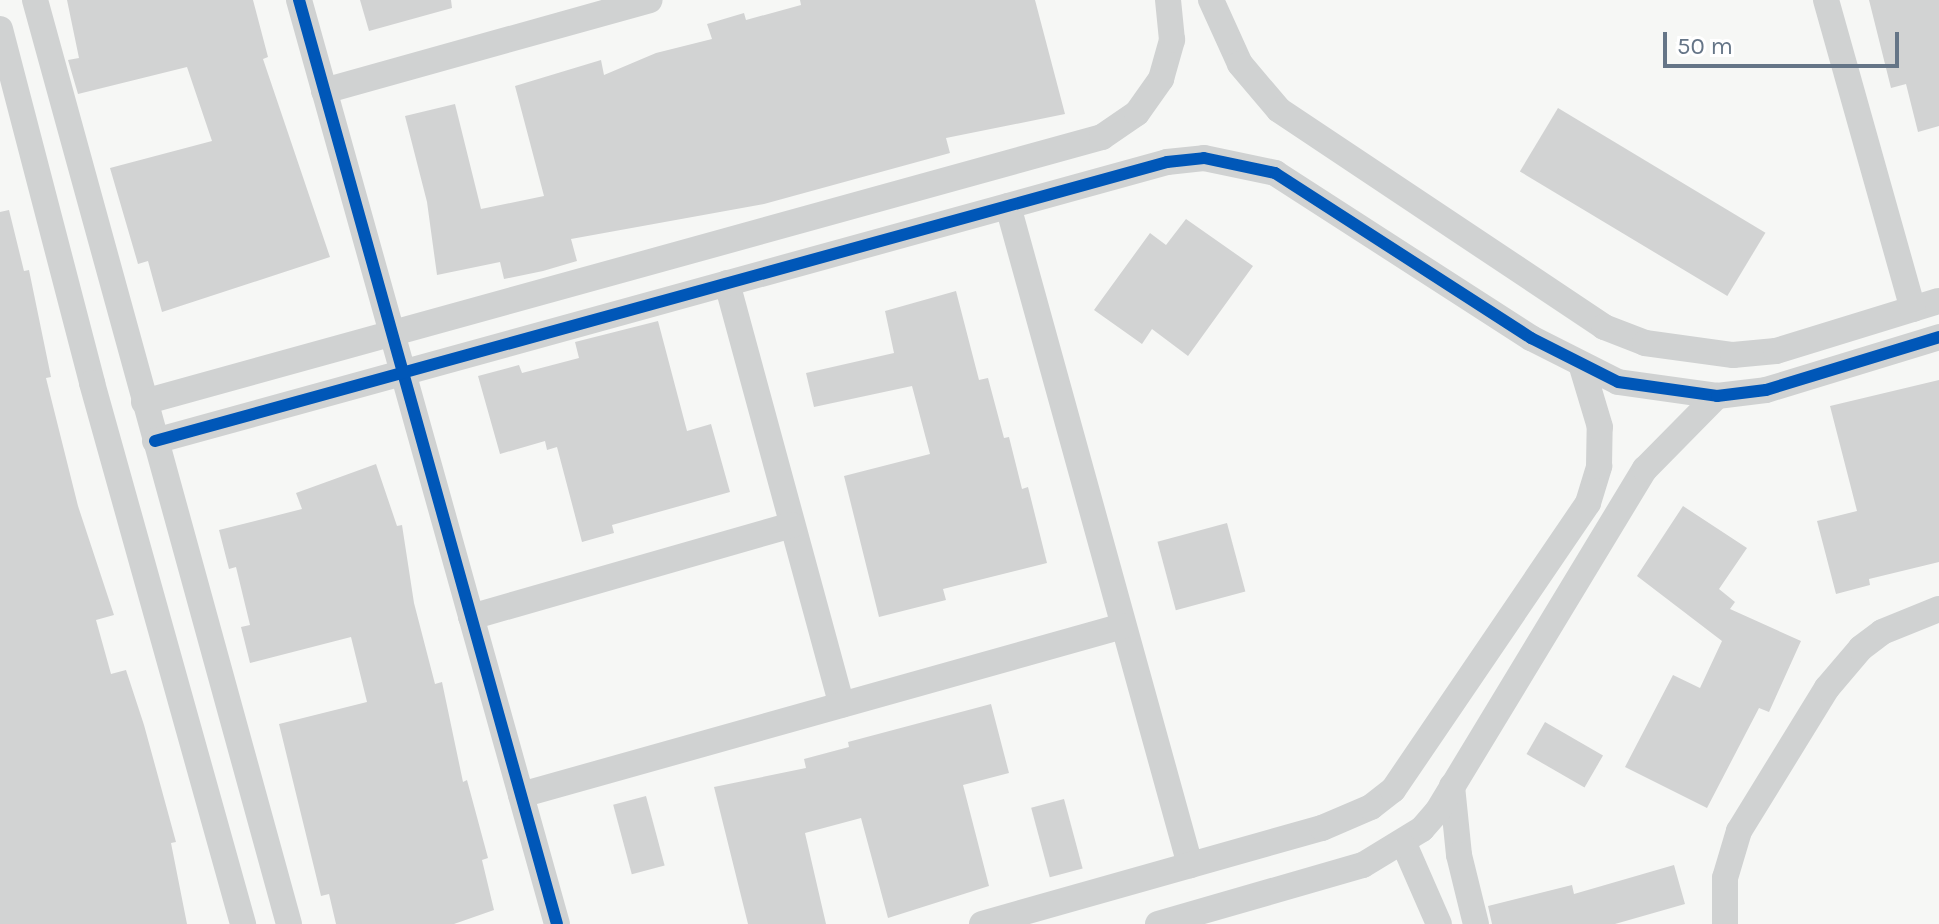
<!DOCTYPE html>
<style>
body{margin:0}
#map{position:relative;width:1939px;height:924px;overflow:hidden;background:#f6f7f5;font-family:Karla,sans-serif}
div>[style]{position:absolute}
[style*='--x']{left:calc(var(--x)*1px);top:calc(var(--y)*1px);width:calc(var(--w)*1px);rotate:calc(var(--a)*1deg)}
.building>*{inset:0;background:#d2d3d3;transform-origin:0 0}
.minor>*{height:26px;margin:-13px;padding:0 13px;transform-origin:13px;border-radius:13px;background:#d0d2d2}
.cycleway>*{height:12px;margin:-6px;padding:0 6px;transform-origin:6px;border-radius:6px;background:#0057b8}
span{translate:-50% -50%;white-space:nowrap;text-align:center;line-height:1.15;-webkit-text-stroke:8px #fff;paint-order:stroke}
.scale{position:absolute;left:1663px;top:32px;width:236px;height:36px;box-sizing:border-box;border:4px solid #657587;border-top:0;padding-left:10px;font-size:24px;line-height:28px;white-space:nowrap;color:#657587;-webkit-text-stroke:6px #fff;paint-order:stroke}
</style>
<div id="map">
<div class="building">
<i style="clip-path:polygon(67px 0,253px 0,268px 57px,263px 59px,330px 257px,162px 312px,148px 261px,138px 264px,110px 168px,212px 141px,187px 67px,78px 94px,68px 60px,79px 58px)"></i>
<i style="clip-path:polygon(360px 0,451px 0,452px 8px,369px 31px)"></i>
<i style="clip-path:polygon(800px 0,1035px 0,1065px 114px,946px 138px,950px 153px,764px 204px,571px 239px,577px 261px,543px 271px,504px 279px,500px 262px,437px 275px,427px 202px,405px 116px,455px 104px,481px 209px,544px 196px,515px 86px,601px 60px,604px 75px,656px 53px,712px 39px,707px 24px,744px 13px,746px 20px,801px 5px)"></i>
<i style="clip-path:polygon(1869px 0,1939px 0,1939px 126px,1918px 132px,1906px 84px,1891px 88px)"></i>
<i style="left:1558px;top:108px;width:242px;height:74px;rotate:31deg"></i>
<i style="clip-path:polygon(9px 210px,24px 271px,29px 270px,51px 377px,46px 378px,78px 506px,114px 615px,96px 620px,111px 674px,126px 670px,144px 725px,176px 842px,171px 843px,187px 924px,0 924px,0 212px)"></i>
<i style="clip-path:polygon(1186px 219px,1253px 266px,1188px 356px,1152px 329px,1142px 344px,1094px 310px,1150px 233px,1166px 245px)"></i>
<i style="clip-path:polygon(956px 291px,979px 380px,988px 378px,1004px 438px,1009px 437px,1022px 489px,1028px 487px,1047px 563px,943px 589px,946px 600px,879px 617px,844px 476px,930px 454px,912px 386px,814px 407px,806px 373px,894px 353px,885px 311px)"></i>
<i style="clip-path:polygon(658px 321px,687px 431px,711px 424px,730px 492px,612px 525px,614px 533px,582px 542px,557px 447px,547px 450px,545px 441px,500px 454px,478px 376px,519px 365px,522px 373px,579px 358px,575px 342px)"></i>
<i style="clip-path:polygon(1939px 380px,1939px 562px,1869px 579px,1870px 585px,1836px 594px,1817px 521px,1857px 511px,1830px 406px)"></i>
<i style="clip-path:polygon(376px 464px,397px 526px,402px 525px,414px 603px,435px 684px,442px 682px,463px 782px,467px 780px,488px 858px,482px 860px,494px 910px,454px 924px,336px 924px,329px 894px,321px 896px,279px 724px,367px 702px,351px 637px,250px 663px,241px 627px,250px 625px,236px 567px,229px 569px,219px 530px,302px 509px,296px 493px)"></i>
<i style="clip-path:polygon(1683px 506px,1747px 548px,1719px 589px,1735px 602px,1730px 609px,1801px 641px,1769px 712px,1759px 708px,1707px 808px,1625px 767px,1673px 675px,1700px 688px,1722px 641px,1637px 576px)"></i>
<i style="left:1227px;top:523px;width:71px;height:72px;rotate:75deg"></i>
<i style="clip-path:polygon(991px 704px,1009px 773px,963px 785px,989px 886px,888px 918px,861px 818px,805px 833px,826px 924px,748px 924px,714px 787px,806px 768px,804px 759px,849px 747px,848px 742px)"></i>
<i style="left:1545px;top:722px;width:67px;height:37px;rotate:30deg"></i>
<i style="left:646px;top:796px;width:72px;height:34px;rotate:75deg"></i>
<i style="left:1064px;top:799px;width:72px;height:34px;rotate:75deg"></i>
<i style="clip-path:polygon(1674px 865px,1685px 904px,1615px 924px,1492px 924px,1488px 906px,1572px 885px,1574px 894px)"></i>
</div>
<div class="minor">
<i style="--x:35;--y:0;--w:958;--a:74.63"></i>
<i style="--x:299;--y:0;--w:959;--a:74.4"></i>
<i style="--x:1211;--y:0;--w:70;--a:65.6"></i>
<i style="--x:1240;--y:64;--w:60;--a:49.7"></i>
<i style="--x:1279;--y:110;--w:391;--a:33.7"></i>
<i style="--x:1604;--y:327;--w:44;--a:21.3"></i>
<i style="--x:1645;--y:343;--w:89;--a:7.8"></i>
<i style="--x:1733;--y:355;--w:43;--a:-5.3"></i>
<i style="--x:1776;--y:351;--w:170;--a:-17.1"></i>
<i style="--x:1826;--y:0;--w:321;--a:74.3"></i>
<i style="--x:0;--y:29;--w:366;--a:75.4"></i>
<i style="--x:92;--y:383;--w:562;--a:74.4"></i>
<i style="--x:324;--y:91;--w:338;--a:-15.6"></i>
<i style="--x:1008;--y:206;--w:684;--a:74.56"></i>
<i style="--x:727;--y:283;--w:437;--a:74.8"></i>
<i style="--x:144;--y:402;--w:994;--a:-15.46"></i>
<i style="--x:1102;--y:137;--w:42;--a:-34.4"></i>
<i style="--x:1137;--y:113;--w:42;--a:-54.8"></i>
<i style="--x:1161;--y:79;--w:41;--a:-74.2"></i>
<i style="--x:1172;--y:40;--w:40;--a:-95.7"></i>
<i style="--x:155;--y:441;--w:1050;--a:-15.41"></i>
<i style="--x:1167;--y:162;--w:37;--a:-6"></i>
<i style="--x:1204;--y:158;--w:73;--a:11.9"></i>
<i style="--x:1275;--y:173;--w:305;--a:32.8"></i>
<i style="--x:1531;--y:338;--w:97;--a:26.8"></i>
<i style="--x:1618;--y:382;--w:100;--a:8"></i>
<i style="--x:1717;--y:396;--w:49;--a:-7"></i>
<i style="--x:1766;--y:390;--w:181;--a:-17"></i>
<i style="--x:471;--y:617;--w:334;--a:-16"></i>
<i style="--x:1452;--y:786;--w:69;--a:84.2"></i>
<i style="--x:1459;--y:855;--w:71;--a:76.2"></i>
<i style="--x:521;--y:795;--w:625;--a:-15.68"></i>
<i style="--x:1404;--y:844;--w:87;--a:66.4"></i>
<i style="--x:982;--y:924;--w:353;--a:-15.8"></i>
<i style="--x:1322;--y:828;--w:53;--a:-23.2"></i>
<i style="--x:1371;--y:807;--w:28;--a:-38"></i>
<i style="--x:1393;--y:790;--w:347;--a:-55.8"></i>
<i style="--x:1588;--y:503;--w:39;--a:-73"></i>
<i style="--x:1599;--y:466;--w:39;--a:-89"></i>
<i style="--x:1600;--y:427;--w:63;--a:-106.7"></i>
<i style="--x:1158;--y:924;--w:213;--a:-16.1"></i>
<i style="--x:1363;--y:865;--w:69;--a:-31.4"></i>
<i style="--x:1422;--y:829;--w:23;--a:-49"></i>
<i style="--x:1437;--y:812;--w:401;--a:-58.8"></i>
<i style="--x:1645;--y:469;--w:103;--a:-45.4"></i>
<i style="--x:1725;--y:924;--w:46;--a:-90"></i>
<i style="--x:1725;--y:878;--w:49;--a:-73.4"></i>
<i style="--x:1739;--y:831;--w:168;--a:-58.4"></i>
<i style="--x:1827;--y:688;--w:52;--a:-49.6"></i>
<i style="--x:1861;--y:648;--w:26;--a:-37"></i>
<i style="--x:1882;--y:632;--w:61;--a:-22"></i>
</div>
<div class="cycleway">
<i style="--x:299;--y:0;--w:959;--a:74.4"></i>
<i style="--x:155;--y:441;--w:1050;--a:-15.41"></i>
<i style="--x:1167;--y:162;--w:37;--a:-6"></i>
<i style="--x:1204;--y:158;--w:73;--a:11.9"></i>
<i style="--x:1275;--y:173;--w:305;--a:32.8"></i>
<i style="--x:1531;--y:338;--w:97;--a:26.8"></i>
<i style="--x:1618;--y:382;--w:100;--a:8"></i>
<i style="--x:1717;--y:396;--w:49;--a:-7"></i>
<i style="--x:1766;--y:390;--w:181;--a:-17"></i>
</div>
<div class="scale">50 m</div>
</div>
